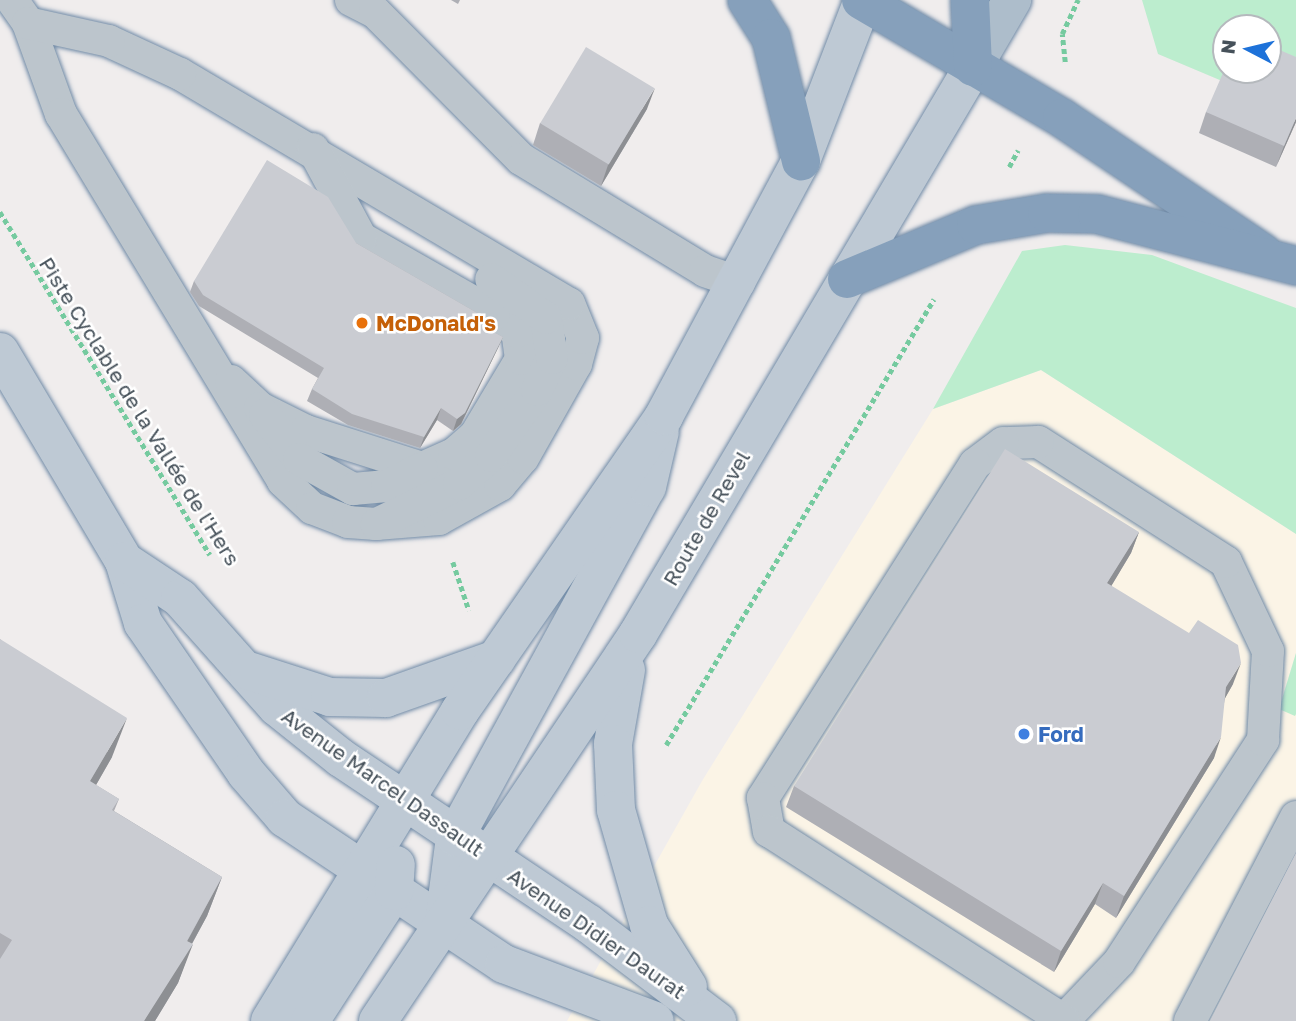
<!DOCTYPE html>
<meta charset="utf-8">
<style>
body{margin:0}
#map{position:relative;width:1296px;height:1021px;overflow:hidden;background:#f0eded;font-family:"Golos Text",sans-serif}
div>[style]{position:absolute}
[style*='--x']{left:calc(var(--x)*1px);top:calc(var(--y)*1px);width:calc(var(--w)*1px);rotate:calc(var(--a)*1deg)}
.commercial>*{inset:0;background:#fbf4e6}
.green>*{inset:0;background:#bcedce}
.path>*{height:4.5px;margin-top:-2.25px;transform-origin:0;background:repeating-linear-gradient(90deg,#75ca9f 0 5px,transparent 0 8.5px)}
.roads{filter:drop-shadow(0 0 2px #718ba7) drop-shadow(0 0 2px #718ba7)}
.lane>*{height:32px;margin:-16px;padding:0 16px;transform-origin:16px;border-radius:16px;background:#bcc5cc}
.secondary>*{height:38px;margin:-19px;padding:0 19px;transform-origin:19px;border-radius:19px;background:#bec9d4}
.primary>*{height:38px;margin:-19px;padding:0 19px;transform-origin:19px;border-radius:19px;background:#adbdcb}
.highway>*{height:38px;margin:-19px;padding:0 19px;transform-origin:19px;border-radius:19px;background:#86a0bb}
.wall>*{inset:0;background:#aeafb5}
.shaded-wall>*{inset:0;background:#8d8f93}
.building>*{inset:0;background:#caccd2;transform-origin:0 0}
.dots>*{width:19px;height:19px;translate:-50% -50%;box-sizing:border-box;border:4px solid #fff;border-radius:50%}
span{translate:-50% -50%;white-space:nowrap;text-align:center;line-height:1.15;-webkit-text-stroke:5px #fff;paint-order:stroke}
.food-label{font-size:21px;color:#c56008;font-weight:700}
.left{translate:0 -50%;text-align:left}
.street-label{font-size:21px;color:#46515a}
.shop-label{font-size:21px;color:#366cbe;font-weight:700}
.north{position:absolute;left:1212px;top:14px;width:70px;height:70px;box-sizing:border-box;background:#fff;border:2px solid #b5b9bd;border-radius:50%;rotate:277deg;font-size:19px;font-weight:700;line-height:28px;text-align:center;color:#46515a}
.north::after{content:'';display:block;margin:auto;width:24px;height:32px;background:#1e72d9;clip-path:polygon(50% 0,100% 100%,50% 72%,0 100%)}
</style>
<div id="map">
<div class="commercial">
<i style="clip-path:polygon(1041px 370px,1296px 534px,1296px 653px,1279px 709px,1296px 714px,1296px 1021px,567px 1021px,702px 781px,933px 409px)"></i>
</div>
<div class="green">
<i style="clip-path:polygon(evenodd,1142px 0,1296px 0,1296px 112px,1158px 54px,1142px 0,1226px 28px,1268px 28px,1268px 70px,1226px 70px,1226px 28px)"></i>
<i style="clip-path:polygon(1065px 245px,1152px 255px,1296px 308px,1296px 534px,1041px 370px,933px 409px,1022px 251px)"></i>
<i style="clip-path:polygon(1296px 653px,1296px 714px,1295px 716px,1279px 709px)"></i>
</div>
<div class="path">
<i style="--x:1065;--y:62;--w:28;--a:-96"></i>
<i style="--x:1062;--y:34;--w:38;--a:-65"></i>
<i style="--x:1009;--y:167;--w:19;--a:-62"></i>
<i style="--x:0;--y:212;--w:402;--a:58.5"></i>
<i style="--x:453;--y:562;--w:51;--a:71.6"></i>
<i style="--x:666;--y:745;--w:520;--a:-59"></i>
</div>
<div class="roads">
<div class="lane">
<i style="--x:12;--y:0;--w:28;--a:55"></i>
<i style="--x:28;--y:23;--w:97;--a:70.1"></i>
<i style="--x:61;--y:114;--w:429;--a:58.8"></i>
<i style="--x:283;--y:481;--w:40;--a:43"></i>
<i style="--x:312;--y:508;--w:39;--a:21"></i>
<i style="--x:348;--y:522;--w:28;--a:4"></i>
<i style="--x:376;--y:524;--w:63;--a:-4.5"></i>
<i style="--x:439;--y:519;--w:70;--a:-29.1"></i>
<i style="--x:500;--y:485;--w:35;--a:-50"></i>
<i style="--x:523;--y:458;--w:108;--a:-60.6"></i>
<i style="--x:576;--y:364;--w:27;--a:-75"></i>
<i style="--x:583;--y:338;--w:37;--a:-112"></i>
<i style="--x:569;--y:304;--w:452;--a:-149.4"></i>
<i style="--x:180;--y:74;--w:78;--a:-155.1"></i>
<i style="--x:109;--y:41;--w:83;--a:-167.5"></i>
<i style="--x:351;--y:0;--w:27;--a:27"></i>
<i style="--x:375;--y:12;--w:207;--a:45.2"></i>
<i style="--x:521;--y:159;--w:215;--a:31.3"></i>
<i style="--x:705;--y:271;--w:36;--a:19"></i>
<i style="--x:231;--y:381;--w:40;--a:43"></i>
<i style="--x:260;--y:408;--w:51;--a:26.6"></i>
<i style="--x:306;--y:431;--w:122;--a:17.7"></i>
<i style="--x:422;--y:468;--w:35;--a:-24"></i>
<i style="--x:454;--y:454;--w:28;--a:-41"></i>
<i style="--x:475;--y:436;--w:90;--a:-59.1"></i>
<i style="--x:521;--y:359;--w:27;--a:-98"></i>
<i style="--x:517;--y:332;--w:29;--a:-142"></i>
<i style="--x:494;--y:314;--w:153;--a:-150.3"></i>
<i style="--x:361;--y:238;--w:101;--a:-118.3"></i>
<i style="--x:265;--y:415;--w:56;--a:52.3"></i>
<i style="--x:299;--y:459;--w:62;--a:29.1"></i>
<i style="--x:353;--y:489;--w:34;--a:-5"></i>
<i style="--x:387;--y:486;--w:39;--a:-27"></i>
<i style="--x:377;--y:524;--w:91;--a:-26"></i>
<i style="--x:459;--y:484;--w:43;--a:-41.2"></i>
<i style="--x:491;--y:456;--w:80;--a:-55.1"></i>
<i style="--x:537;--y:390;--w:35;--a:-65"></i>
<i style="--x:552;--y:358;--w:40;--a:-98.5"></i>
<i style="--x:546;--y:318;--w:67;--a:-144.7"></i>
<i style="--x:1063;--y:1021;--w:81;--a:-46.5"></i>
<i style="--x:1119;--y:962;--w:265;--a:-57"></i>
<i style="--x:1263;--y:740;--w:89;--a:-86.8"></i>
<i style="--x:1268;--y:651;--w:98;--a:-115.3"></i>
<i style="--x:1226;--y:562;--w:223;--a:-147.4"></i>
<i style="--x:1038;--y:442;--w:35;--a:178"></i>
<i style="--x:1003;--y:443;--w:35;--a:143"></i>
<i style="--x:975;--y:464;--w:396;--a:122.4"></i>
<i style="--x:763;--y:798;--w:34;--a:80"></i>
<i style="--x:769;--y:831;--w:350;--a:32.7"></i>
<i style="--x:1190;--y:1021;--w:230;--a:-62.5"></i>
</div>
<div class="secondary">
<i style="--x:0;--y:352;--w:243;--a:59.3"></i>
<i style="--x:124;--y:561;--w:65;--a:73"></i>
<i style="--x:143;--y:623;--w:182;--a:55.5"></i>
<i style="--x:246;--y:773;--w:60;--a:49.1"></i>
<i style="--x:285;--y:818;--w:263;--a:33.7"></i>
<i style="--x:504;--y:964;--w:161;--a:20.7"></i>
<i style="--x:124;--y:561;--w:67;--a:33.5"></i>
<i style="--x:180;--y:598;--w:146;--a:48.3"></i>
<i style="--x:277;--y:707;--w:82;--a:38.6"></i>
<i style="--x:341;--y:758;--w:298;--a:33.8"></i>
<i style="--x:589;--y:924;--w:161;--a:37.2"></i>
<i style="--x:626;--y:670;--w:75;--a:100"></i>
<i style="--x:613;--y:744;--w:66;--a:87.4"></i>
<i style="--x:616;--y:810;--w:120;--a:74"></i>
<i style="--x:649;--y:925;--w:73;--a:57.8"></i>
<i style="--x:249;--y:671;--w:85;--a:17.8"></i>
<i style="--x:330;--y:697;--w:56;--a:1"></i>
<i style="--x:386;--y:698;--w:117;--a:-19.5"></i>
<i style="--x:444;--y:922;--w:86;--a:-82.6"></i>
<i style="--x:455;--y:837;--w:399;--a:-61.3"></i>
<i style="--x:647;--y:487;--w:57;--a:-76.9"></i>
<i style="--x:270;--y:1021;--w:364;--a:-58.5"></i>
<i style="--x:460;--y:711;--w:359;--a:-55.3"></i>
<i style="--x:664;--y:416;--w:289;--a:-61.8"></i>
<i style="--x:801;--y:161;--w:173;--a:-68.9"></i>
<i style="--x:310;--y:1021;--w:155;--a:-57.1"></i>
<i style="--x:394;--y:891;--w:26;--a:-86"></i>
<i style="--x:378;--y:1021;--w:466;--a:-56.1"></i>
<i style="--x:638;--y:634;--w:659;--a:-59.42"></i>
</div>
<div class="primary">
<i style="--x:973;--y:67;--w:78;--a:-59.8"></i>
</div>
<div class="highway">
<i style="--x:747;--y:0;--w:45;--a:57.7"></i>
<i style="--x:771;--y:38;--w:127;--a:76.3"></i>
<i style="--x:861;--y:0;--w:233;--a:30.4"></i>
<i style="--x:1062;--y:118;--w:242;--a:33.9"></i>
<i style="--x:970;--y:0;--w:67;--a:87.4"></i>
<i style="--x:847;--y:279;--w:140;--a:-22.7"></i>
<i style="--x:976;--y:225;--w:72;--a:-9.6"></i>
<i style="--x:1047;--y:213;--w:50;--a:1.1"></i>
<i style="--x:1097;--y:214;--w:206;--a:14.6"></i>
</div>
</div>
<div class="wall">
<i style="clip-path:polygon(451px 0,460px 0,458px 4px)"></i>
<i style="clip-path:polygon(647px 109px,601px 186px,533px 145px,540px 123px)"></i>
<i style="clip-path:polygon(1206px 112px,1296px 122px,1276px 167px,1199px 133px)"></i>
<i style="clip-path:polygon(356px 243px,493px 322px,490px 330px,503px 337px,498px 348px,461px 424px,453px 431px,437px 420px,420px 448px,348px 425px,307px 401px,312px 389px,318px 378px,199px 306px,190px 292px,194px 281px)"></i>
<i style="clip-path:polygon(1139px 532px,1131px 553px,1111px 586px,1233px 684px,1225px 698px,1214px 758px,1116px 918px,1095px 904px,1054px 972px,786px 807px,794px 786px)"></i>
<i style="clip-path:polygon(0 639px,112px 757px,96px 785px,119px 799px,114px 811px,222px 877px,207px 916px,192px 944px,178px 983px,155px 1021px,0 1021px)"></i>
</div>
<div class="shaded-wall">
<i style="clip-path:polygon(655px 88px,647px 109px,601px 186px,608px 165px)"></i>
<i style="clip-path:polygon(1296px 118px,1296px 122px,1276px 167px,1284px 146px)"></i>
<i style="clip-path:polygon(503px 337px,498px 348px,461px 424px,453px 431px,457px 419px)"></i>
<i style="clip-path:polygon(441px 408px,437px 420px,420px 448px,424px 437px)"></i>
<i style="clip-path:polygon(1139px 532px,1131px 553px,1100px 605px,1107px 583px)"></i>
<i style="clip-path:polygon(1241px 663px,1233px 684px,1219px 709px,1226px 687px)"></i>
<i style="clip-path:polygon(127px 718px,112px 757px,76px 820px,90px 781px)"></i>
<i style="clip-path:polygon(1221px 737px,1214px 758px,1116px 918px,1124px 896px)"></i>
<i style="clip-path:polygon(222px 877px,207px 916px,189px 949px,193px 944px,178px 983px,155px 1021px,144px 1021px)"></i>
<i style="clip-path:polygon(1103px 883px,1095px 904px,1054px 972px,1061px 951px)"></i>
</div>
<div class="building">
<i style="clip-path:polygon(1268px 45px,1296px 57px,1296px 118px,1284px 146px,1206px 112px,1226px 66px,1226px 70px,1268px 70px)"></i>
<i style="left:586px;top:47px;width:80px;height:89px;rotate:31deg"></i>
<i style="clip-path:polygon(267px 160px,328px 197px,356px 243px,493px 322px,488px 329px,503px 337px,465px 413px,457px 419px,441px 408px,424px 437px,352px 414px,312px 389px,324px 368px,203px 295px,194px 281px)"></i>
<i style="clip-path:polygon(1005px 449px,1139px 532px,1107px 583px,1189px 633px,1198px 620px,1238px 645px,1241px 663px,1226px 687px,1221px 737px,1124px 896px,1103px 883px,1061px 951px,794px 786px)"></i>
<i style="clip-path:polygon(0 639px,127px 718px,90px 781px,119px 799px,112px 810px,222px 877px,187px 941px,193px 944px,144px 1021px,0 1021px,0 959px,12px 940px,0 933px)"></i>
<i style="clip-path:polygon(1296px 853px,1296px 1021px,1210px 1021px)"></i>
</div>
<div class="dots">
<i style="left:362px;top:323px;background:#e8710a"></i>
<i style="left:1024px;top:734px;background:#3f7fe0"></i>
</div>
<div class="food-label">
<span class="left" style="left:376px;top:323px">McDonald's</span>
</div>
<div class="street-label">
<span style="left:140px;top:411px;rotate:58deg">Piste Cyclable de la Vallée de l'Hers</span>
<span style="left:706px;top:518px;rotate:-60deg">Route de Revel</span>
<span style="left:383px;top:782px;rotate:35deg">Avenue Marcel Dassault</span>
<span style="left:597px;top:933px;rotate:35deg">Avenue Didier Daurat</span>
</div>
<div class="shop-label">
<span class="left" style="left:1038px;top:734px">Ford</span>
</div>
<div class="north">N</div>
</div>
